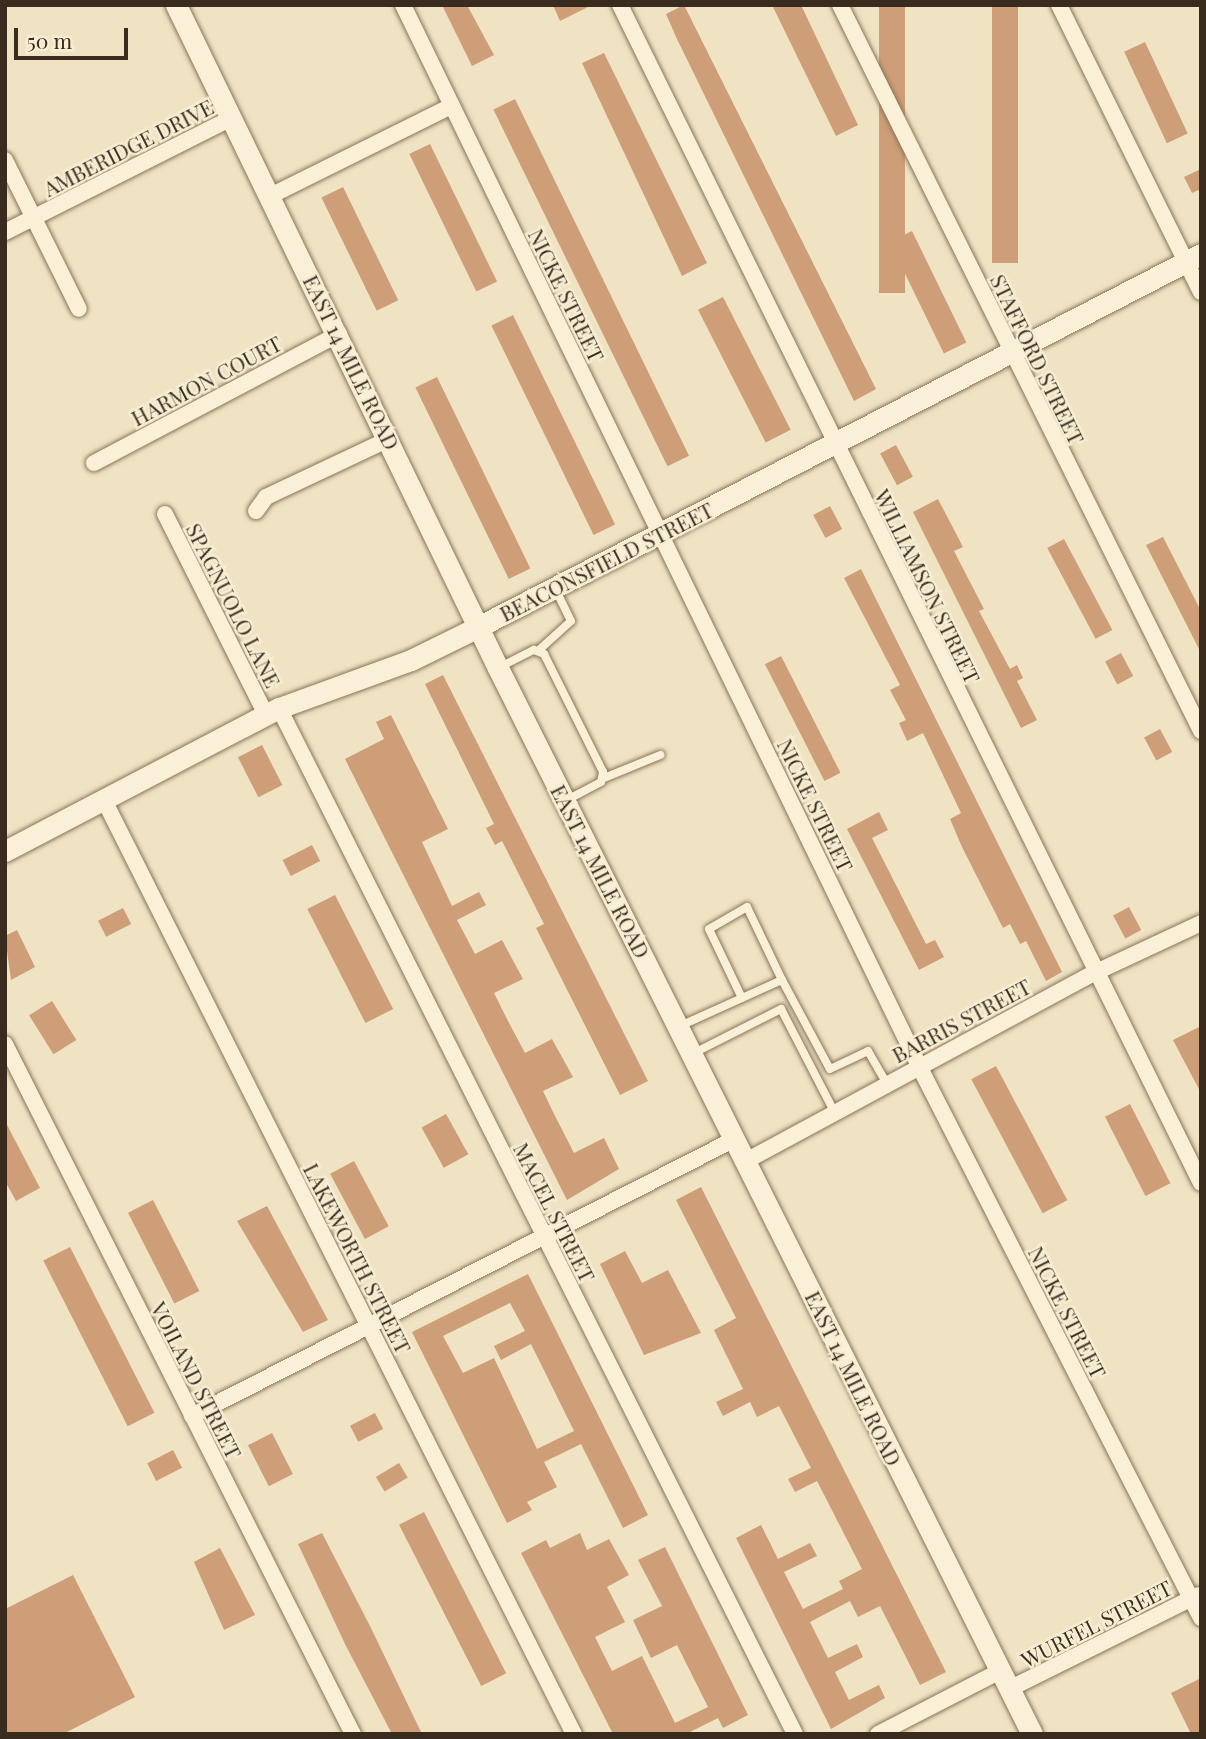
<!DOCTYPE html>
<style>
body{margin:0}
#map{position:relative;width:1206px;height:1739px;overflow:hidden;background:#efe3c3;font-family:"Playfair Display",serif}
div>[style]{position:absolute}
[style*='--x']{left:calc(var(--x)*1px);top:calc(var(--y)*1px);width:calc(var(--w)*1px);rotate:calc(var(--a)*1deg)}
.building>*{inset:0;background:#ce9e78;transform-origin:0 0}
.roads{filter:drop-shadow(0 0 2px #8a7459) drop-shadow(0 0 2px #8a7459)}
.lane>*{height:8px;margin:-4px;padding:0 4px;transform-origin:4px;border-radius:4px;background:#f9f0d7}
.street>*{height:16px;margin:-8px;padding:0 8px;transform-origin:8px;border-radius:8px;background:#f9f0d7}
.secondary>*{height:21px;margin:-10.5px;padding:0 10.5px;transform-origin:10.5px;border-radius:10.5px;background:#f9f0d7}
span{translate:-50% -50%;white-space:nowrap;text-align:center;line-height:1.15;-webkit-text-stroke:5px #f6edd3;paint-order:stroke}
.street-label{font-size:21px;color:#392c1e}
.frame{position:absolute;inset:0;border:7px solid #392c1e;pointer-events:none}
.scale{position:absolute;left:14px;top:28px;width:114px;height:32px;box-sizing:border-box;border:4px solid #392c1e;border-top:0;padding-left:9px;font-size:21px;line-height:24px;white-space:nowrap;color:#392c1e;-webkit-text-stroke:5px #f6edd3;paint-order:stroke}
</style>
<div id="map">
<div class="building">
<i style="clip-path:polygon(442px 5px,467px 5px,494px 55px,472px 66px)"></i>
<i style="clip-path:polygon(553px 5px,592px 5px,560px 21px)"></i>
<i style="clip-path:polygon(684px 5px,876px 389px,854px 401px,677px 39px,666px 14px)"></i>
<i style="clip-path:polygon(772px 5px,801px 5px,858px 125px,836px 136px)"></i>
<i style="left:879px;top:5px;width:26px;height:288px"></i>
<i style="left:992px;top:5px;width:26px;height:258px"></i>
<i style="left:1145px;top:42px;width:101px;height:23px;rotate:65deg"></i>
<i style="clip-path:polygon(604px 53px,707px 263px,682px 276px,582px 63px)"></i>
<i style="left:515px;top:99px;width:397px;height:24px;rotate:64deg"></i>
<i style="left:430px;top:144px;width:153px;height:23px;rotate:64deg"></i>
<i style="clip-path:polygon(1201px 169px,1201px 189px,1192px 193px,1184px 177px)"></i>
<i style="left:343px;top:187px;width:126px;height:24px;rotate:64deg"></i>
<i style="left:912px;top:231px;width:124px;height:25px;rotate:64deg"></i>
<i style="left:723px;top:297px;width:149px;height:28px;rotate:63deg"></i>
<i style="left:513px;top:315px;width:233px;height:24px;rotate:64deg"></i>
<i style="left:437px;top:377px;width:213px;height:24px;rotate:64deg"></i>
<i style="left:896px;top:445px;width:36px;height:18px;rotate:62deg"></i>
<i style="clip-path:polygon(938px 499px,963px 547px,954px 551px,984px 609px,979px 611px,1010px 669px,1017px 665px,1023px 678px,1017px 681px,1037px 720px,1021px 728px,913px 512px)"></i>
<i style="left:830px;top:506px;width:26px;height:19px;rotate:62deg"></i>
<i style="clip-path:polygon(1163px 537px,1201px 611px,1201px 653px,1146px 545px)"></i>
<i style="left:1064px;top:539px;width:103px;height:19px;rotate:62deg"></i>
<i style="clip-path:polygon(861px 569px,1062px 972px,1046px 981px,1026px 941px,1020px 944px,1010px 924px,1003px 928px,962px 847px,950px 819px,961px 813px,923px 733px,907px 741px,899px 723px,906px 720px,890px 690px,900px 685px,844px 578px)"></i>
<i style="left:1121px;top:653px;width:26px;height:18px;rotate:62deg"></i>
<i style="left:781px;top:656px;width:131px;height:18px;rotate:63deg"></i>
<i style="clip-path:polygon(443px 675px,648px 1081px,620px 1095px,536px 928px,544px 924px,502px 841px,495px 845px,486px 828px,494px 824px,425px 684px)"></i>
<i style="clip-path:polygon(391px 715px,448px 829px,422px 842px,452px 906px,479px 892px,486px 905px,457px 920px,475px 954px,502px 940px,523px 979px,494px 993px,508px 1021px,525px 1053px,552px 1039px,573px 1077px,543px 1091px,553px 1112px,574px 1153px,604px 1138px,619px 1169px,567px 1200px,345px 759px,384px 739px,376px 722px)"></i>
<i style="left:1160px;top:729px;width:26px;height:18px;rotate:62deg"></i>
<i style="left:262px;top:745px;width:45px;height:27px;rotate:63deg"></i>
<i style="clip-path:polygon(879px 812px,888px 830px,872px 838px,926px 944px,935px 940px,944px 957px,919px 970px,847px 829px)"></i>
<i style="left:312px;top:845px;width:18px;height:33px;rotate:63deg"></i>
<i style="left:335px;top:895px;width:128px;height:31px;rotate:63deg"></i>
<i style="left:1129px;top:907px;width:26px;height:18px;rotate:62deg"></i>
<i style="left:123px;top:908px;width:18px;height:28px;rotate:63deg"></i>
<i style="clip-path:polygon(17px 930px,35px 967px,11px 980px,5px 936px)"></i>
<i style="left:52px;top:1001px;width:46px;height:27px;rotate:58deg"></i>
<i style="clip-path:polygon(1201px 1026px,1201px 1093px,1173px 1040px)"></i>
<i style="left:996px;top:1066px;width:152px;height:28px;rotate:62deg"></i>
<i style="left:1130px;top:1104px;width:89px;height:28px;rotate:63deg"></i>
<i style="left:446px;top:1114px;width:46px;height:28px;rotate:61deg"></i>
<i style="clip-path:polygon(5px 1121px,40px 1188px,16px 1201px,5px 1181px)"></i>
<i style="left:354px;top:1161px;width:74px;height:27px;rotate:62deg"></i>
<i style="clip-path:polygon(701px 1187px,946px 1672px,920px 1685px,880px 1606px,858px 1617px,850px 1601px,810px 1622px,828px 1658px,857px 1644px,863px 1657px,835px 1672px,849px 1700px,879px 1685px,885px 1698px,831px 1729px,736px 1538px,761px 1525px,778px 1559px,810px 1543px,817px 1556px,784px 1572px,803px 1609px,843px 1589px,839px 1581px,862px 1569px,817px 1481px,795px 1492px,788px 1479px,811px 1468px,779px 1406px,757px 1417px,750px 1402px,723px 1416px,716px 1402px,743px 1389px,714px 1330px,736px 1318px,676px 1200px)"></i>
<i style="left:153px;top:1200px;width:102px;height:28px;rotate:63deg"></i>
<i style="clip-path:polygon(267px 1206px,328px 1320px,303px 1332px,237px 1221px)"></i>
<i style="left:70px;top:1247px;width:186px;height:30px;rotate:63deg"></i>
<i style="clip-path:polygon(625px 1251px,642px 1283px,668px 1270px,701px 1333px,644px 1355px,600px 1264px)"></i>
<i style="clip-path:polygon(evenodd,528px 1274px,648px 1515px,623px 1528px,581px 1444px,544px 1462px,557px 1487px,527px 1502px,532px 1510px,507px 1523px,412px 1332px,528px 1274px,510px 1303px,525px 1331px,494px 1346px,501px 1360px,531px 1344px,574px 1431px,537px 1449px,494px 1358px,463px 1373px,443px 1336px,510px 1303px)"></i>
<i style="left:375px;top:1413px;width:18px;height:28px;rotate:63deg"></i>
<i style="left:272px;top:1433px;width:46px;height:27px;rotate:63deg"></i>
<i style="left:173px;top:1450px;width:20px;height:29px;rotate:63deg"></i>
<i style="left:399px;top:1463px;width:17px;height:27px;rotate:59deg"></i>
<i style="left:424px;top:1512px;width:181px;height:28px;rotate:63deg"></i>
<i style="clip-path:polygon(322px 1533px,370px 1626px,422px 1734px,392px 1734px,346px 1646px,298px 1544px)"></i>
<i style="clip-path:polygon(580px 1533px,587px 1550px,609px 1539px,629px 1575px,607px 1587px,625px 1622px,595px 1637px,612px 1671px,642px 1656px,675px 1723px,708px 1707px,677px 1645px,651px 1658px,633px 1620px,662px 1606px,638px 1560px,665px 1547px,748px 1715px,723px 1728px,718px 1718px,686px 1734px,613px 1734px,521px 1553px,546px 1540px,550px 1548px)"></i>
<i style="clip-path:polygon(220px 1548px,255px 1615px,224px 1630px,194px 1562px)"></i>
<i style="clip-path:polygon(73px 1575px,135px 1697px,63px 1734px,5px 1734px,5px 1609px)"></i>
<i style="clip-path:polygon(1201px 1678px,1201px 1734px,1191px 1734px,1171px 1693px)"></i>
</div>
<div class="roads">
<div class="lane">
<i style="--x:539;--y:650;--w:43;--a:-42.2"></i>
<i style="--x:571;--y:621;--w:34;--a:-116"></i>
<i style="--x:500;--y:667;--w:38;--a:-27"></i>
<i style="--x:534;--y:650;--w:11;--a:22"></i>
<i style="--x:544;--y:654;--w:132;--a:63.4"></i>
<i style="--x:603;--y:772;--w:10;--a:101"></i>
<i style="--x:601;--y:782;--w:41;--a:152.2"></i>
<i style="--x:604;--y:778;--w:61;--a:-22.3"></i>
<i style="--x:742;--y:998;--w:76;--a:-115.6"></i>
<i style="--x:709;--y:929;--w:44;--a:-30.1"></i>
<i style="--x:747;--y:907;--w:81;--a:64.4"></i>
<i style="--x:680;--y:1026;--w:112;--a:-24.3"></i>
<i style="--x:782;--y:980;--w:101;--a:61.7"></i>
<i style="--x:830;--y:1069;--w:42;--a:-25.3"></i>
<i style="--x:868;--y:1051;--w:38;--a:60"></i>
<i style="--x:692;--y:1054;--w:100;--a:-26.8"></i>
<i style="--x:781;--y:1009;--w:117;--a:62.6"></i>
</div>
<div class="street">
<i style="--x:403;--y:5;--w:1180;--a:64.06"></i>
<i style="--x:919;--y:1066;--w:620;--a:62.94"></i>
<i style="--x:620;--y:5;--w:1313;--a:63.75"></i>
<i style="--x:840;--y:5;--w:811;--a:63.56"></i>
<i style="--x:1059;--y:5;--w:320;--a:63.7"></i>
<i style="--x:5;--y:160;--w:166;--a:63.6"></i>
<i style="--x:270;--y:196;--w:202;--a:-26.4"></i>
<i style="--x:5;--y:232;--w:254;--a:-26.7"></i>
<i style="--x:94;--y:463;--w:277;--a:-27.8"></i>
<i style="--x:256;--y:511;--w:17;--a:-54"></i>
<i style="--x:266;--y:497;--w:136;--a:-25.2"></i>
<i style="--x:165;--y:514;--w:225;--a:63.3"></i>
<i style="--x:279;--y:708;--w:1148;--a:63.3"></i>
<i style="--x:104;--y:800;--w:1046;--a:63.29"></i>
<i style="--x:5;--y:1044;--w:773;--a:63.24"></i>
<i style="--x:746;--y:1161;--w:396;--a:-28.4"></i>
<i style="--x:1094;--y:973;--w:118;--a:-25"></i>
<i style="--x:192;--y:1416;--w:610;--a:-27.03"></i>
<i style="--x:1009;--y:1689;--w:211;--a:-26.4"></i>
<i style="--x:878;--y:1734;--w:137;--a:-27.3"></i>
</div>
<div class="secondary">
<i style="--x:176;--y:5;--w:737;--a:64.1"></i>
<i style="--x:498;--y:668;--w:1192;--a:63.39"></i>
<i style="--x:5;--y:851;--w:309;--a:-27.6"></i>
<i style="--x:279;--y:708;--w:140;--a:-20"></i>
<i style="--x:411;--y:660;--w:77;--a:-26.2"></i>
<i style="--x:480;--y:626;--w:811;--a:-27.29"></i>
</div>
</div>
<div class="street-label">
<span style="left:128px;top:147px;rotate:-27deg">AMBERIDGE DRIVE</span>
<span style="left:567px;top:295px;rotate:64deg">NICKE STREET</span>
<span style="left:1038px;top:359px;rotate:64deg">STAFFORD STREET</span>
<span style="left:352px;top:362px;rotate:64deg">EAST 14 MILE ROAD</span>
<span style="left:206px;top:380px;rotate:-28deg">HARMON COURT</span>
<span style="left:606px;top:561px;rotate:-27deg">BEACONSFIELD STREET</span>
<span style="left:928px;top:586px;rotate:64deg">WILLIAMSON STREET</span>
<span style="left:234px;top:605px;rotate:63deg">SPAGNUOLO LANE</span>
<span style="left:816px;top:805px;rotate:64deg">NICKE STREET</span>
<span style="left:601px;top:871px;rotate:63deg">EAST 14 MILE ROAD</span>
<span style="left:961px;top:1020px;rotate:-28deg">BARRIS STREET</span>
<span style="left:555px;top:1212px;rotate:63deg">MACEL STREET</span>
<span style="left:358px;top:1258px;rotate:63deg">LAKEWORTH STREET</span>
<span style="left:1068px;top:1312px;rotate:63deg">NICKE STREET</span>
<span style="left:854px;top:1378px;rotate:64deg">EAST 14 MILE ROAD</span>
<span style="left:197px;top:1380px;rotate:63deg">VOILAND STREET</span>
<span style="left:1096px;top:1623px;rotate:-27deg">WURFEL STREET</span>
</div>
<div class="frame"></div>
<div class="scale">50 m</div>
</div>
